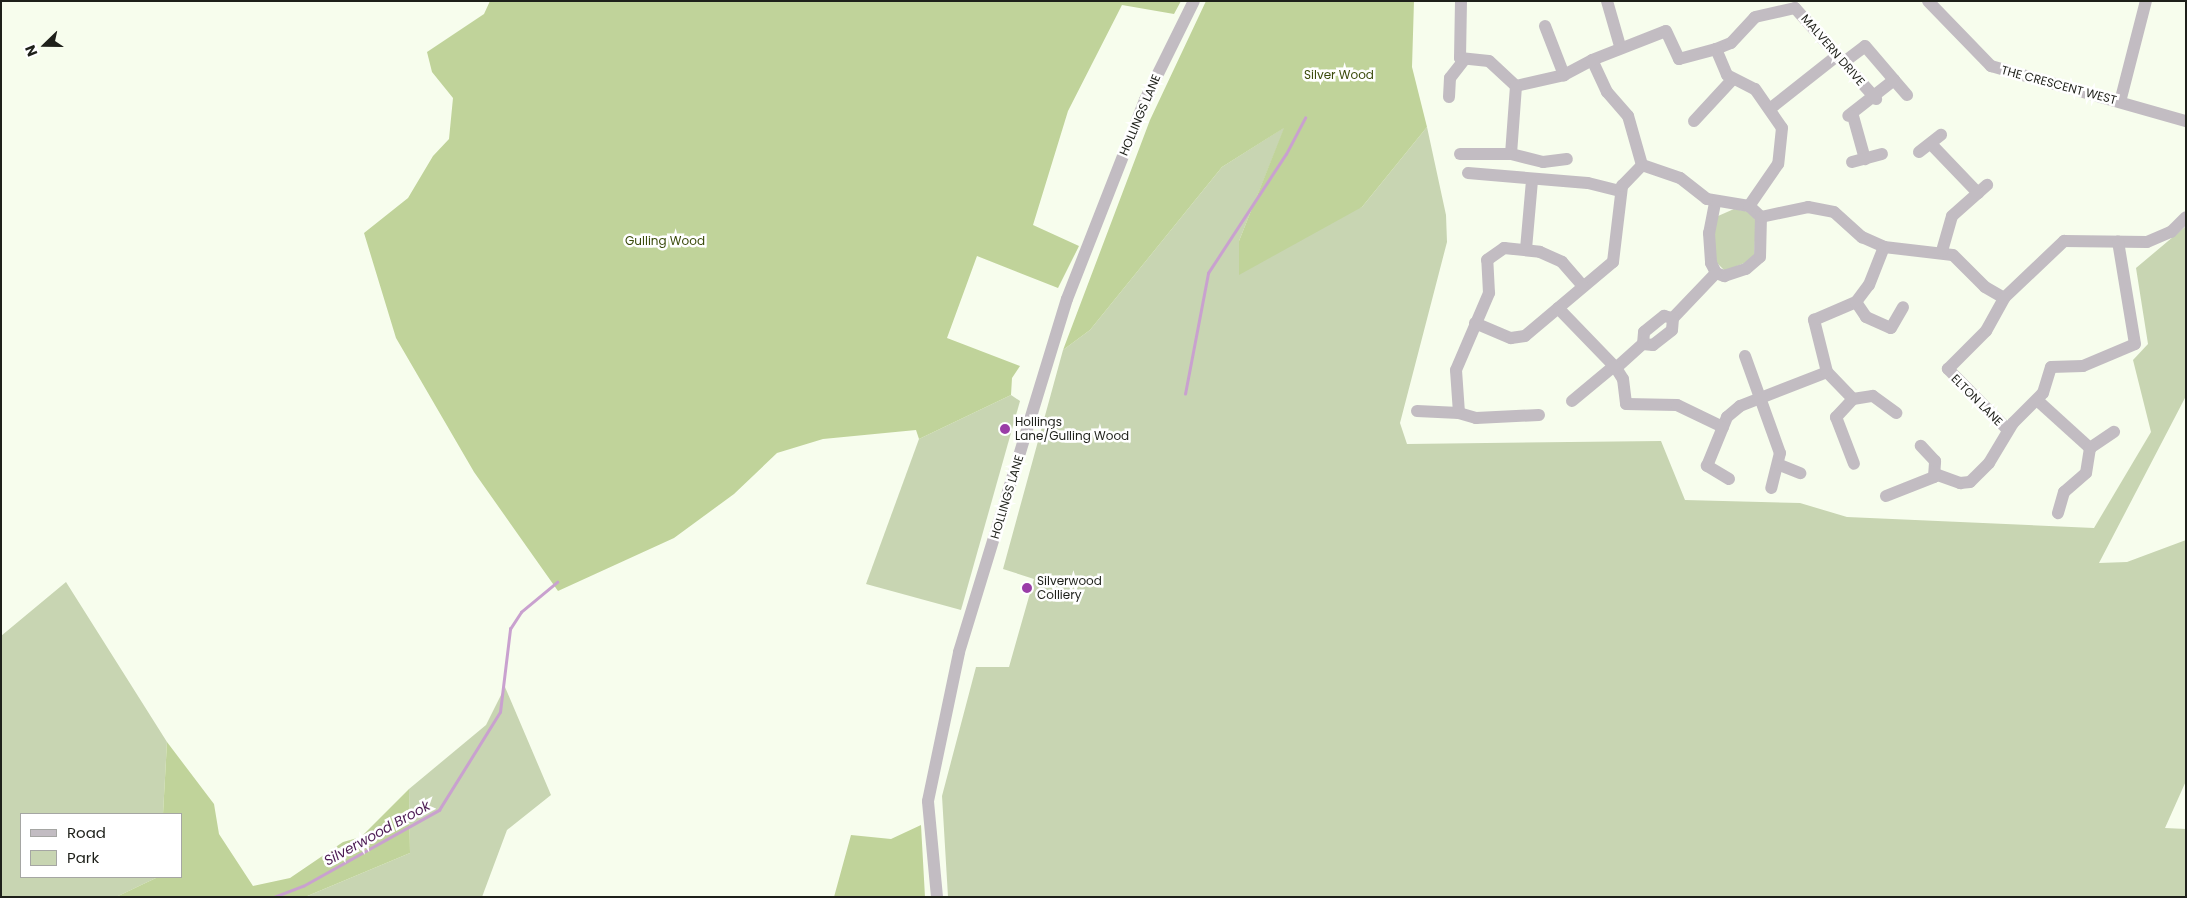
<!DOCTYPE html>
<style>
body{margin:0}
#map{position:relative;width:2187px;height:898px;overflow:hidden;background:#f7fded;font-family:Poppins,sans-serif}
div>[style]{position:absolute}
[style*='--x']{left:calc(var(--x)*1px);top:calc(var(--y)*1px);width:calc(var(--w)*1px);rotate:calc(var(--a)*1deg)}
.green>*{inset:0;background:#c8d5b2}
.forest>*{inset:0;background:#c0d39a}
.stream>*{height:2.5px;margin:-1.25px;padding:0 1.25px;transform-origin:1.25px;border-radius:1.25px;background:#c9a1cf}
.minor>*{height:12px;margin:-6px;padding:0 6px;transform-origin:6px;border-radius:6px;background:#c2bcc2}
.dots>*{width:14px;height:14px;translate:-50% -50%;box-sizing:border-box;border:2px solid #fff;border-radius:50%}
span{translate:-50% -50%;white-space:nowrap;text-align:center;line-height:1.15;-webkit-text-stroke:5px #fff;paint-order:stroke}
.street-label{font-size:12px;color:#1e201a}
.park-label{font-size:12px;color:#3b4b0c}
.poi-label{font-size:12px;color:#1e201a}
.left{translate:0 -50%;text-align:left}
.water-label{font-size:14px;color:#4c1b53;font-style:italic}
.frame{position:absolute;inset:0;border:2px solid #1e201a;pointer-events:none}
.legend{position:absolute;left:20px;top:813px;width:162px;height:65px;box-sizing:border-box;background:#fff;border:1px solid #a5a6a3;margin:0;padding:6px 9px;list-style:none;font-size:15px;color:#1e201a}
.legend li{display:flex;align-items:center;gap:10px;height:25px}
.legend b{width:25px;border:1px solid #a5a6a3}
.north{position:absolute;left:20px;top:20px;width:50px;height:50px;-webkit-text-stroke:4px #fff;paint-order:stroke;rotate:248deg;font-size:14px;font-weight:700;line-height:20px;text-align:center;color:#1e201a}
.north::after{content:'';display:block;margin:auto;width:18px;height:22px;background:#1e201a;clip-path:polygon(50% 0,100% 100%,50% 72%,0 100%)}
</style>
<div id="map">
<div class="green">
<i style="clip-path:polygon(1285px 127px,1239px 241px,1362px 207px,1427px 127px,1446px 215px,1447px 242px,1400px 423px,1407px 444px,1661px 441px,1685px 500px,1800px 503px,1847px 517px,2094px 528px,2151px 432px,2133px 360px,2148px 344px,2136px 268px,2186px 226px,2186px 396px,2099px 563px,2127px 562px,2186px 540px,2186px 781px,2165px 828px,2186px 829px,2186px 897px,948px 897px,942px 796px,976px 667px,1009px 667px,1034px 579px,1003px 569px,1063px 350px,1090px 330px,1222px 167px)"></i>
<i style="clip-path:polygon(1734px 209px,1750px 212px,1756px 221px,1754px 259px,1725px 271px,1716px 262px,1713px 229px,1718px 216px)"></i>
<i style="clip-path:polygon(1011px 395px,1020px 401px,961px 610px,866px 584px,919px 439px)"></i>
<i style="clip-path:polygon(66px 582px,167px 742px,163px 814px,21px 814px,21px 877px,158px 877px,116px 897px,1px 897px,1px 636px)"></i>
<i style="clip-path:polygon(505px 687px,551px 795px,507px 830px,482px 897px,305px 897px,410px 853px,409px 789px,486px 725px)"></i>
</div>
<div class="forest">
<i style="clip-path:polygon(490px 1px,1181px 1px,1174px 14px,1122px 5px,1068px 111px,1033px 225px,1079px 246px,1058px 288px,977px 256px,947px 338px,1020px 366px,1012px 378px,1011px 395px,919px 439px,916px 430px,823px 439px,777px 453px,734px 494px,674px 538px,558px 591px,474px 472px,396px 338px,364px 233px,408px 198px,433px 156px,449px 139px,453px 98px,432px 72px,427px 52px,484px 14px)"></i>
<i style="clip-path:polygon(1206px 1px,1414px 1px,1412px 67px,1427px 127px,1362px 207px,1239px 275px,1239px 241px,1284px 128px,1222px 167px,1090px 330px,1063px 350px,1150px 120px)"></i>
<i style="clip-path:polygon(167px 742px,214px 804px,219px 834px,253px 886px,290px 878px,343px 842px,361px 837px,409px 789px,410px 853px,305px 897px,116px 897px,158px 877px,181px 877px,181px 814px,163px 814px)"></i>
<i style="clip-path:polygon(921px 825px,925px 897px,834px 897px,851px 835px,891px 839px)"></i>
</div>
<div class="stream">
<i style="--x:1185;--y:394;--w:123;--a:-79.2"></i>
<i style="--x:1208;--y:273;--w:142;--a:-56.8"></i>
<i style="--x:1286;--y:154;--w:41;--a:-62.2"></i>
<i style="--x:274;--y:897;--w:31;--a:-21"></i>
<i style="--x:303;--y:886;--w:156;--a:-29.2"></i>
<i style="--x:439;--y:810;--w:115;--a:-58.1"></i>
<i style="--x:500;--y:712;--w:84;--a:-83.1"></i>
<i style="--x:510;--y:629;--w:20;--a:-57"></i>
<i style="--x:521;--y:612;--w:47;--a:-39.8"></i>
</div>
<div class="minor">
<i style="--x:1461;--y:1;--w:57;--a:91"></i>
<i style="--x:1460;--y:58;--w:29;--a:6"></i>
<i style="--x:1489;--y:61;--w:37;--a:43"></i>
<i style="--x:1516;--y:86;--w:49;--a:-12.9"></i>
<i style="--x:1564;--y:75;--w:32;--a:-28"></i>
<i style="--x:1607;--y:1;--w:47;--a:73.9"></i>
<i style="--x:1928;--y:1;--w:91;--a:45.9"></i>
<i style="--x:1991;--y:66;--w:203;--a:15.8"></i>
<i style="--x:1545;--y:26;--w:53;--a:68.8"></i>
<i style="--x:1716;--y:49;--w:16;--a:-22"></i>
<i style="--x:1731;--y:43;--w:35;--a:-47"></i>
<i style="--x:1755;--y:17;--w:41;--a:-12.7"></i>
<i style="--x:1795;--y:8;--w:122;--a:48.3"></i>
<i style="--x:1844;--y:62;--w:26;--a:-37"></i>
<i style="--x:1865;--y:46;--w:45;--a:49.5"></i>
<i style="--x:1894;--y:80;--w:58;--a:142"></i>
<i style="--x:1894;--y:80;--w:20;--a:49"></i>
<i style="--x:1516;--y:86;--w:68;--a:94.2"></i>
<i style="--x:1511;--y:154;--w:33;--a:14"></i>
<i style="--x:1543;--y:162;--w:24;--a:-7"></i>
<i style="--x:1449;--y:97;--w:19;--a:-87"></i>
<i style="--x:1450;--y:78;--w:23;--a:-52"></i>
<i style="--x:2120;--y:102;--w:104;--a:-75.6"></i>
<i style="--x:1771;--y:108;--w:85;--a:-38.3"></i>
<i style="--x:1853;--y:116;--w:45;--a:74.4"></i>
<i style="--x:1694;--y:121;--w:56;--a:-47.2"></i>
<i style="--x:1931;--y:144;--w:68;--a:46.2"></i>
<i style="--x:1919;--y:152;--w:28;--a:-38"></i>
<i style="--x:1460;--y:154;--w:51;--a:0"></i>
<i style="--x:1852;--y:162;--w:31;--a:-15"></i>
<i style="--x:1468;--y:173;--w:120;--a:4.8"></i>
<i style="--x:1588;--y:183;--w:34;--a:14"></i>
<i style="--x:1715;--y:203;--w:31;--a:101"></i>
<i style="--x:1709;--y:233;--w:30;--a:86"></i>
<i style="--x:1711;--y:263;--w:11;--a:63"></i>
<i style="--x:1716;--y:273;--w:9;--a:21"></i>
<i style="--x:1724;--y:276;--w:23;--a:-18"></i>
<i style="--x:1746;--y:269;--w:18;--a:-41"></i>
<i style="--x:1760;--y:257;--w:40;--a:-88.6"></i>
<i style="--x:1761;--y:217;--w:16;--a:-137"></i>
<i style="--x:1749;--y:206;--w:43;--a:-170.5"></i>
<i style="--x:1707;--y:199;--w:34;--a:-142"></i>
<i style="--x:1680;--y:178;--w:40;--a:-161.1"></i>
<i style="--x:1642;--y:165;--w:51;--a:-105.9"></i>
<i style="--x:1628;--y:116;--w:32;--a:-131"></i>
<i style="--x:1607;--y:92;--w:35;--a:-115"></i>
<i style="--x:1592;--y:60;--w:79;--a:-21.4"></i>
<i style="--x:1666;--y:31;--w:31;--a:65"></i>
<i style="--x:1679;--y:59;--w:38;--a:-15"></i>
<i style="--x:1716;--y:49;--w:28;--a:67"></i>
<i style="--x:1727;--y:75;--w:31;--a:27"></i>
<i style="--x:1755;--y:89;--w:47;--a:55.3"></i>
<i style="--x:1782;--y:128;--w:36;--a:96"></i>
<i style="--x:1778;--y:164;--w:51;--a:124.6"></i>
<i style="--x:1761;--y:217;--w:48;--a:-12"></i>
<i style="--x:1808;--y:207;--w:26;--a:11"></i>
<i style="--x:1834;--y:212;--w:38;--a:42"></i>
<i style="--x:1862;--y:237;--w:24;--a:24"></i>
<i style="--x:1884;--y:247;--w:69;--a:6.6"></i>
<i style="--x:1953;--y:255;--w:45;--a:45"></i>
<i style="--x:1985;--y:287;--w:22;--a:30"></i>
<i style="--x:1526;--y:249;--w:68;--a:-85"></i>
<i style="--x:1942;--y:251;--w:36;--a:-74"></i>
<i style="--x:1952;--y:216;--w:47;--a:-41.5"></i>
<i style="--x:1856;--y:302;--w:18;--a:56"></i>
<i style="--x:1866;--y:317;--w:27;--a:24"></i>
<i style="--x:1891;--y:328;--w:24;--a:-60"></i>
<i style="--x:1558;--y:308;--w:83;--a:46"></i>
<i style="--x:1616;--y:368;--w:13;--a:58"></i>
<i style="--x:1623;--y:379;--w:25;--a:83"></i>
<i style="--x:1626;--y:404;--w:51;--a:1.1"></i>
<i style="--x:1677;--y:405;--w:51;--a:25.6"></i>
<i style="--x:1673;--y:318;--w:62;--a:-46.3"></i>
<i style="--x:1475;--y:323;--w:39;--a:23"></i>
<i style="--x:1511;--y:338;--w:14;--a:-8"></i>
<i style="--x:1525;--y:336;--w:115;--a:-40.1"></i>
<i style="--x:1613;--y:262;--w:77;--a:-83.2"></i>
<i style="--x:1622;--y:186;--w:29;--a:-46"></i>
<i style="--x:1643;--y:344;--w:12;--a:-85"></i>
<i style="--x:1644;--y:332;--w:26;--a:-39"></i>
<i style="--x:1664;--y:316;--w:9;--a:13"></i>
<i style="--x:1643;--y:344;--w:10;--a:6"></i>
<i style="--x:1653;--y:345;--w:24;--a:-38"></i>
<i style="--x:1672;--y:330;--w:12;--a:-85"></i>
<i style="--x:1745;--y:356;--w:103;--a:70.2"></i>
<i style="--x:1780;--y:453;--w:36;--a:104"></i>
<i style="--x:1616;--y:368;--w:36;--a:-42"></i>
<i style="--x:1827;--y:372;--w:37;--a:46"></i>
<i style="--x:1853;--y:399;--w:20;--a:-9"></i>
<i style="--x:1873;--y:396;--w:29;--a:36"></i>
<i style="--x:1853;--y:399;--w:25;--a:133"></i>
<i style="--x:1836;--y:417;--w:50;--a:69"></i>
<i style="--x:2037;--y:400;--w:72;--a:42.2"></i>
<i style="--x:2090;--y:448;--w:25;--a:99"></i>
<i style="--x:2086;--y:473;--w:29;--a:139"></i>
<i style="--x:2064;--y:492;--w:22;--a:106"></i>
<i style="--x:1572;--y:401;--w:55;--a:-39.8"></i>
<i style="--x:1417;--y:411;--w:42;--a:2.7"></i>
<i style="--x:1539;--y:415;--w:63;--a:177.3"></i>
<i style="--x:1476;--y:418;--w:18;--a:-164"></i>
<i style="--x:1459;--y:413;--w:43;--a:-94"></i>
<i style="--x:1456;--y:370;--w:84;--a:-66.8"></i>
<i style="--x:1489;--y:293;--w:33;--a:-93"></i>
<i style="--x:1487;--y:260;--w:21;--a:-35"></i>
<i style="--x:1504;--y:248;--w:36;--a:6"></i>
<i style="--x:1540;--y:252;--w:24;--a:24"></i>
<i style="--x:1562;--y:262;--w:32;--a:49"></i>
<i style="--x:2008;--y:430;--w:86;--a:-134.5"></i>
<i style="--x:1948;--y:369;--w:54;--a:-45"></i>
<i style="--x:1986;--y:331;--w:38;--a:-61"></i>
<i style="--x:2004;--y:298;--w:83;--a:-43.5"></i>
<i style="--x:2064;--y:241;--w:83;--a:0.7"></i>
<i style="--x:2147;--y:242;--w:26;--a:-23"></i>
<i style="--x:2171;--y:232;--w:21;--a:-45"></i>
<i style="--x:2090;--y:448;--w:29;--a:-34"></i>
<i style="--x:1780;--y:465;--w:22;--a:22"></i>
<i style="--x:1935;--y:474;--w:27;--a:20"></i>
<i style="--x:1960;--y:483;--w:10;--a:-6"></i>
<i style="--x:1970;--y:482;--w:27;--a:-45"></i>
<i style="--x:1989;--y:463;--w:47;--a:-59"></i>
<i style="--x:2013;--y:423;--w:42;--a:-45"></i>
<i style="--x:2043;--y:393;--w:27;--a:-73"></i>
<i style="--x:2051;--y:367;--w:32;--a:-2"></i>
<i style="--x:2083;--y:366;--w:56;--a:-22.9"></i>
<i style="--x:2135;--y:344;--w:104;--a:-99.4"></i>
<i style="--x:1729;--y:479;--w:26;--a:-149"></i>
<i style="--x:1707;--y:466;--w:53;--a:-67.8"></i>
<i style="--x:1727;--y:417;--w:17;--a:-40"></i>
<i style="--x:1740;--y:406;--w:93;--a:-21.3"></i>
<i style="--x:1827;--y:372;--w:54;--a:-104"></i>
<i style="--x:1814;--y:320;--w:46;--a:-23.2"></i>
<i style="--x:1856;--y:302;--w:21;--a:-53"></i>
<i style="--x:1869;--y:285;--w:41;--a:-68.5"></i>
<i style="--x:1886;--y:496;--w:52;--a:-21.6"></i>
<i style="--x:1934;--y:477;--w:16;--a:-86"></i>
<i style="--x:1935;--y:461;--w:21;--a:-133"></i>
<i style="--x:937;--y:897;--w:96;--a:-95.4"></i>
<i style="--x:928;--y:801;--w:152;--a:-78.2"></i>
<i style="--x:959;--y:652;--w:369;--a:-73"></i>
<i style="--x:1067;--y:299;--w:214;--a:-68.6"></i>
<i style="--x:1145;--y:100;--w:110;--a:-63.7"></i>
</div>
<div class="dots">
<i style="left:1005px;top:429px;background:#9a3da7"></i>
<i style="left:1027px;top:588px;background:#9a3da7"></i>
</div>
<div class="street-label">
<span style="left:1833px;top:50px;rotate:49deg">MALVERN DRIVE</span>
<span style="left:2059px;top:85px;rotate:15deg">THE CRESCENT WEST</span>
<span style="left:1140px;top:115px;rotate:-67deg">HOLLINGS LANE</span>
<span style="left:1977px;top:400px;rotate:45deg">ELTON LANE</span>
<span style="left:1007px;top:497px;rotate:-73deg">HOLLINGS LANE</span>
</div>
<div class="park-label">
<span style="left:1339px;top:75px">Silver Wood</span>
<span style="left:665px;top:241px">Gulling Wood</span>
</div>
<div class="poi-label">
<span class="left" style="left:1015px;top:429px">Hollings<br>Lane/Gulling Wood</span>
<span class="left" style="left:1037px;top:588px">Silverwood<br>Colliery</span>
</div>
<div class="water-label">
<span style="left:377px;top:833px;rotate:-29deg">Silverwood Brook</span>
</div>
<div class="frame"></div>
<ul class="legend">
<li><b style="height:6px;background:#c2bcc2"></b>Road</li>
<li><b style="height:14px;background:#c8d5b2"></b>Park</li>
</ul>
<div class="north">N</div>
</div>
